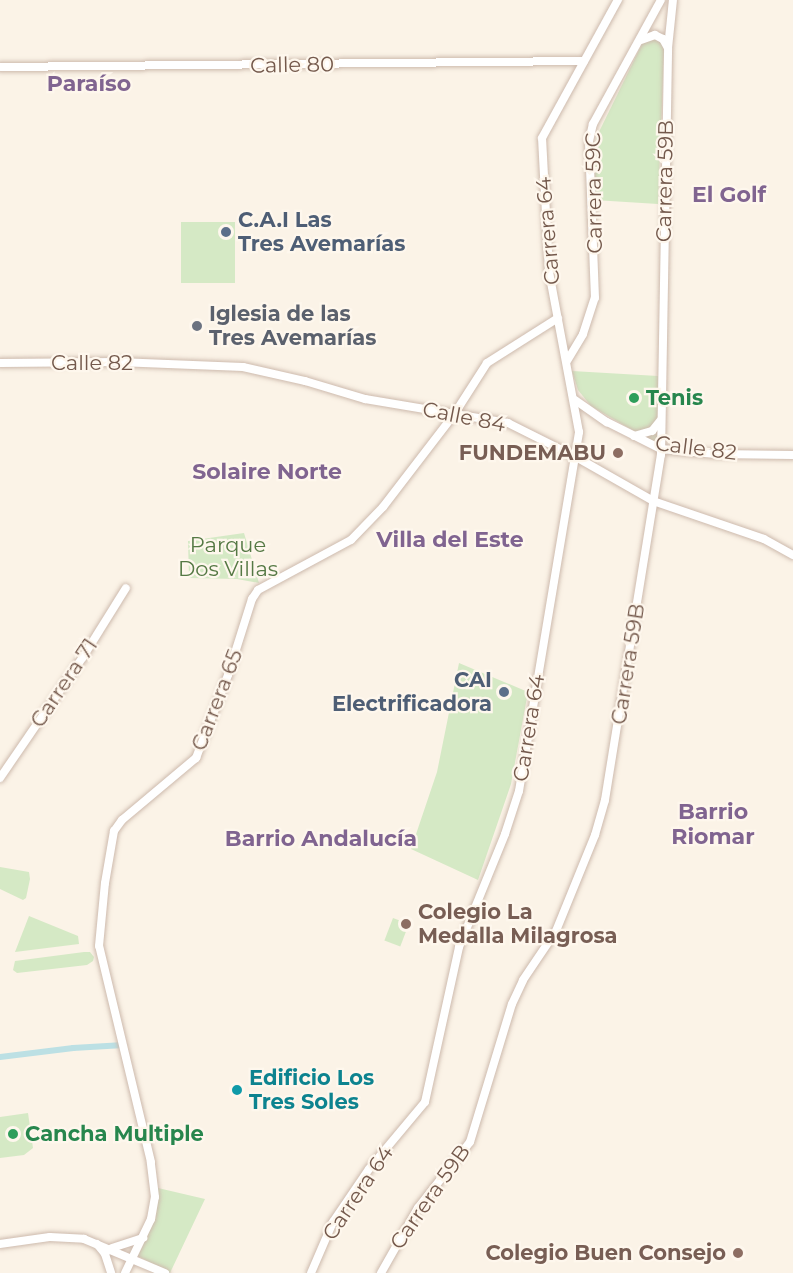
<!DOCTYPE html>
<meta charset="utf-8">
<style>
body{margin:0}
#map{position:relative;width:793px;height:1273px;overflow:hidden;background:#fbf3e7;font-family:Montserrat,sans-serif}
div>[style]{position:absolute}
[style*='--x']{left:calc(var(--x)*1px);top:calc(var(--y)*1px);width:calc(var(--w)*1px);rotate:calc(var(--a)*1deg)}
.green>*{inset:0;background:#d5e9c5;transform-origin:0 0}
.canal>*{height:6px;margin:-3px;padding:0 3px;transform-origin:3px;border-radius:3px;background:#bce0e4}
.roads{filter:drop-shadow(0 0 2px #cdbaad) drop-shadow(0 0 2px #cdbaad)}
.tertiary>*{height:8px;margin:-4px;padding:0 4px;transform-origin:4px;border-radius:4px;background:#fff}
.dots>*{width:16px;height:16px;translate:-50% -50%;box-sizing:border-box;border:3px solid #fef7ed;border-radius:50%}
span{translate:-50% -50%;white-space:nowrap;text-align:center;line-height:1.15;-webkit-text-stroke:4.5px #fef7ed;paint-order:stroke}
.street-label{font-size:21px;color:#74594c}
.service-label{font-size:21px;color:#4e5e75;font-weight:700}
.left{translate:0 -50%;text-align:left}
.right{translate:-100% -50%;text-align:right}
.worship-label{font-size:21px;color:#5b616d;font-weight:700}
.leisure-label{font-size:21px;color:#27864d;font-weight:700}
.education-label{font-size:21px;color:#785e54;font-weight:700}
.park-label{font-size:21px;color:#557944}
.culture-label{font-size:21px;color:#0d838f;font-weight:700}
.neighbourhood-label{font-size:22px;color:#806490;font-weight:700}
</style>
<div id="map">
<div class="green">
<i style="clip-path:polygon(653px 39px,661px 42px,664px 50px,658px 204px,594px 200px,596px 138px,642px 44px)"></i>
<i style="left:181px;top:222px;width:54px;height:61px"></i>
<i style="clip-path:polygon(572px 371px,658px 376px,658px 445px,591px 406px,578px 390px)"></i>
<i style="clip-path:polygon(244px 533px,259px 583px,237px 579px,189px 578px,188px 541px)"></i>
<i style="clip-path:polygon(459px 663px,528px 692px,511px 784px,478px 880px,411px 849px,437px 772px)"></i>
<i style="clip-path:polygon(0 867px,29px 872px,30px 879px,26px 898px,23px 900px,0 889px)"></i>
<i style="clip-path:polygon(29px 916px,78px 936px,79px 944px,15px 952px)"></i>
<i style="left:393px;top:918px;width:17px;height:24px;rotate:21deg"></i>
<i style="clip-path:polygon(84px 952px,90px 952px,94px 957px,93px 961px,87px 965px,17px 973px,13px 970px,15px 961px)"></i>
<i style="clip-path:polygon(28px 1113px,33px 1148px,24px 1155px,0 1158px,0 1117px)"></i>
<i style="clip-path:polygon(158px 1188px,205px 1199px,170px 1273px,138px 1256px,156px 1217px)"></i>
</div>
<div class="canal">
<i style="--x:0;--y:1057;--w:74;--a:-7"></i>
<i style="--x:73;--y:1048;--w:51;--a:-3.4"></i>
</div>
<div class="roads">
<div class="tertiary">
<i style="--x:641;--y:40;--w:15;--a:-20"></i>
<i style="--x:655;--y:35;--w:9;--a:27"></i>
<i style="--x:663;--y:39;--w:10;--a:61"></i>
<i style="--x:0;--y:67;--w:584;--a:-0.59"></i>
<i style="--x:567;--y:361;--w:31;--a:-59"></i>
<i style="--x:583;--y:334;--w:38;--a:-72"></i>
<i style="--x:595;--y:298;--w:157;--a:-92.2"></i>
<i style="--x:589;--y:141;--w:17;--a:-77"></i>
<i style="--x:593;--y:124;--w:141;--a:-61.3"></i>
<i style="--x:0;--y:363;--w:118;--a:-0.5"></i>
<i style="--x:118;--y:362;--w:125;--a:2.3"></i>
<i style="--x:243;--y:367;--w:64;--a:12.7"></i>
<i style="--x:305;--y:381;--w:63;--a:16.7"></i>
<i style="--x:365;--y:399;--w:145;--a:9.5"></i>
<i style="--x:508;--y:423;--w:76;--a:26.6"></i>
<i style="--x:576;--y:457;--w:89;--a:29.7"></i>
<i style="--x:653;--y:501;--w:117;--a:18.9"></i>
<i style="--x:764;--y:539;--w:33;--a:29"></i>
<i style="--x:575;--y:400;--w:39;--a:35"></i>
<i style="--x:607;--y:422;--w:60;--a:26.6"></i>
<i style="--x:661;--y:449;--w:55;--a:5.2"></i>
<i style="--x:716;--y:454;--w:77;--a:0.7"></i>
<i style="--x:634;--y:436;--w:19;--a:-16"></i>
<i style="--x:652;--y:431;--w:14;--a:-51"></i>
<i style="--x:0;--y:778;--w:147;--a:-55.6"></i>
<i style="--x:83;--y:657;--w:81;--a:-58.1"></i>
<i style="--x:0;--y:1244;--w:50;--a:-8"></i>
<i style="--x:50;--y:1237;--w:34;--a:3"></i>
<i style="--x:84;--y:1239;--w:88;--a:22.8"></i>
<i style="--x:97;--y:1244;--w:13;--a:51"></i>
<i style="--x:105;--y:1254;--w:20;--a:72"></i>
<i style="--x:112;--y:1248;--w:33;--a:-18"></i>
<i style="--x:125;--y:1273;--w:60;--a:-64.3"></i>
<i style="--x:151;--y:1219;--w:22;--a:-80"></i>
<i style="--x:155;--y:1197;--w:35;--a:-97"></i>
<i style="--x:151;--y:1162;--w:222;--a:-103.5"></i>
<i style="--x:99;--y:946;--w:63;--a:-84.6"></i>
<i style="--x:105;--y:883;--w:53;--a:-80.2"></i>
<i style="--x:114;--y:831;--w:14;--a:-54"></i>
<i style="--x:122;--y:820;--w:97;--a:-40"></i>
<i style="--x:196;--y:758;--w:89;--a:-68.9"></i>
<i style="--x:228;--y:675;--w:80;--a:-72.5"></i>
<i style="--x:252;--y:599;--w:11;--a:-56"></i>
<i style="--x:258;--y:590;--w:106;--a:-28.3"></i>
<i style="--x:351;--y:540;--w:46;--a:-45.9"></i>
<i style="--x:383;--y:507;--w:118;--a:-52.5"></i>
<i style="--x:455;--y:413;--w:59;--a:-57.4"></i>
<i style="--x:487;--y:363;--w:84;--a:-32.4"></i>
<i style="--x:311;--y:1273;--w:56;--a:-66.7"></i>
<i style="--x:333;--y:1222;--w:64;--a:-55.8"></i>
<i style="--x:369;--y:1169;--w:87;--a:-50.1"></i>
<i style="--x:425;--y:1102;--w:159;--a:-77.6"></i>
<i style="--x:459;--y:947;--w:122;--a:-67.8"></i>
<i style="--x:505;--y:834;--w:45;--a:-72"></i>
<i style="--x:519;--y:791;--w:364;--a:-80.5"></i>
<i style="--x:579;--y:432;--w:164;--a:-100.6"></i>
<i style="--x:549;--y:271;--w:133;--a:-93"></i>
<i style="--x:542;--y:138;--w:158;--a:-61.2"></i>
<i style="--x:381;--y:1273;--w:75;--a:-60.4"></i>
<i style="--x:418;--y:1208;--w:84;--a:-51.8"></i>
<i style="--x:470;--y:1142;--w:144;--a:-73.1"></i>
<i style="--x:512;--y:1004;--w:26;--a:-65"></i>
<i style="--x:523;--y:980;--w:59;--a:-56"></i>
<i style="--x:556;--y:931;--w:104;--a:-67.9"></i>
<i style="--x:595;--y:835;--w:36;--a:-74"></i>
<i style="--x:605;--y:800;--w:350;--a:-80.8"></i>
<i style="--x:661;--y:455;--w:407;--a:-89"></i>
<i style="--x:668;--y:48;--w:48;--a:-84.1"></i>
</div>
</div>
<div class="dots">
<i style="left:226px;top:232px;background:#5c6f8a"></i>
<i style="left:197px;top:326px;background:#6b7280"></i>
<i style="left:634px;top:398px;background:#2e9e5b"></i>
<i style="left:618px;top:453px;background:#8d6e63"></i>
<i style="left:504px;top:692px;background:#5c6f8a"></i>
<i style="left:406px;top:924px;background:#8d6e63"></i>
<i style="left:237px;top:1090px;background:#0f9aa8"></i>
<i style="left:13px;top:1134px;background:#2e9e5b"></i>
<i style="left:738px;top:1253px;background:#8d6e63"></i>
</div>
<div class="street-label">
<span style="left:292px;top:65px;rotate:-1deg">Calle 80</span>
<span style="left:665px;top:181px;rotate:-89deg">Carrera 59B</span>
<span style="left:594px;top:193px;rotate:-91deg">Carrera 59C</span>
<span style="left:548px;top:231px;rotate:-95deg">Carrera 64</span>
<span style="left:92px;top:363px">Calle 82</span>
<span style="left:464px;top:417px;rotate:11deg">Calle 84</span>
<span style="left:696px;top:448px;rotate:7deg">Calle 82</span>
<span style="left:628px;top:664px;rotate:-81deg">Carrera 59B</span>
<span style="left:64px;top:683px;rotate:-56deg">Carrera 71</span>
<span style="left:217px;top:700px;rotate:-69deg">Carrera 65</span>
<span style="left:529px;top:728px;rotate:-81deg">Carrera 64</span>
<span style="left:358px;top:1193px;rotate:-56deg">Carrera 64</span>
<span style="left:430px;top:1197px;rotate:-55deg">Carrera 59B</span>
</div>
<div class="service-label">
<span class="left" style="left:238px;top:232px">C.A.I Las<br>Tres Avemarías</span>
<span class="right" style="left:492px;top:692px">CAI<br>Electrificadora</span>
</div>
<div class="worship-label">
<span class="left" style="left:209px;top:326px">Iglesia de las<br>Tres Avemarías</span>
</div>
<div class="leisure-label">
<span class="left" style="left:646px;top:398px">Tenis</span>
<span class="left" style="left:25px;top:1134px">Cancha Multiple</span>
</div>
<div class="education-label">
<span class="right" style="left:606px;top:453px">FUNDEMABU</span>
<span class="left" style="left:418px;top:924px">Colegio La<br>Medalla Milagrosa</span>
<span class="right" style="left:726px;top:1253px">Colegio Buen Consejo</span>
</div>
<div class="park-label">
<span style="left:228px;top:557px">Parque<br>Dos Villas</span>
</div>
<div class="culture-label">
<span class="left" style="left:249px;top:1090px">Edificio Los<br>Tres Soles</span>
</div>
<div class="neighbourhood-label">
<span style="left:89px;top:84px">Paraíso</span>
<span style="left:729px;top:195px">El Golf</span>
<span style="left:267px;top:472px">Solaire Norte</span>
<span style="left:450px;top:540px">Villa del Este</span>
<span style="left:713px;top:824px">Barrio<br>Riomar</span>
<span style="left:321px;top:839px">Barrio Andalucía</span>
</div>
</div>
